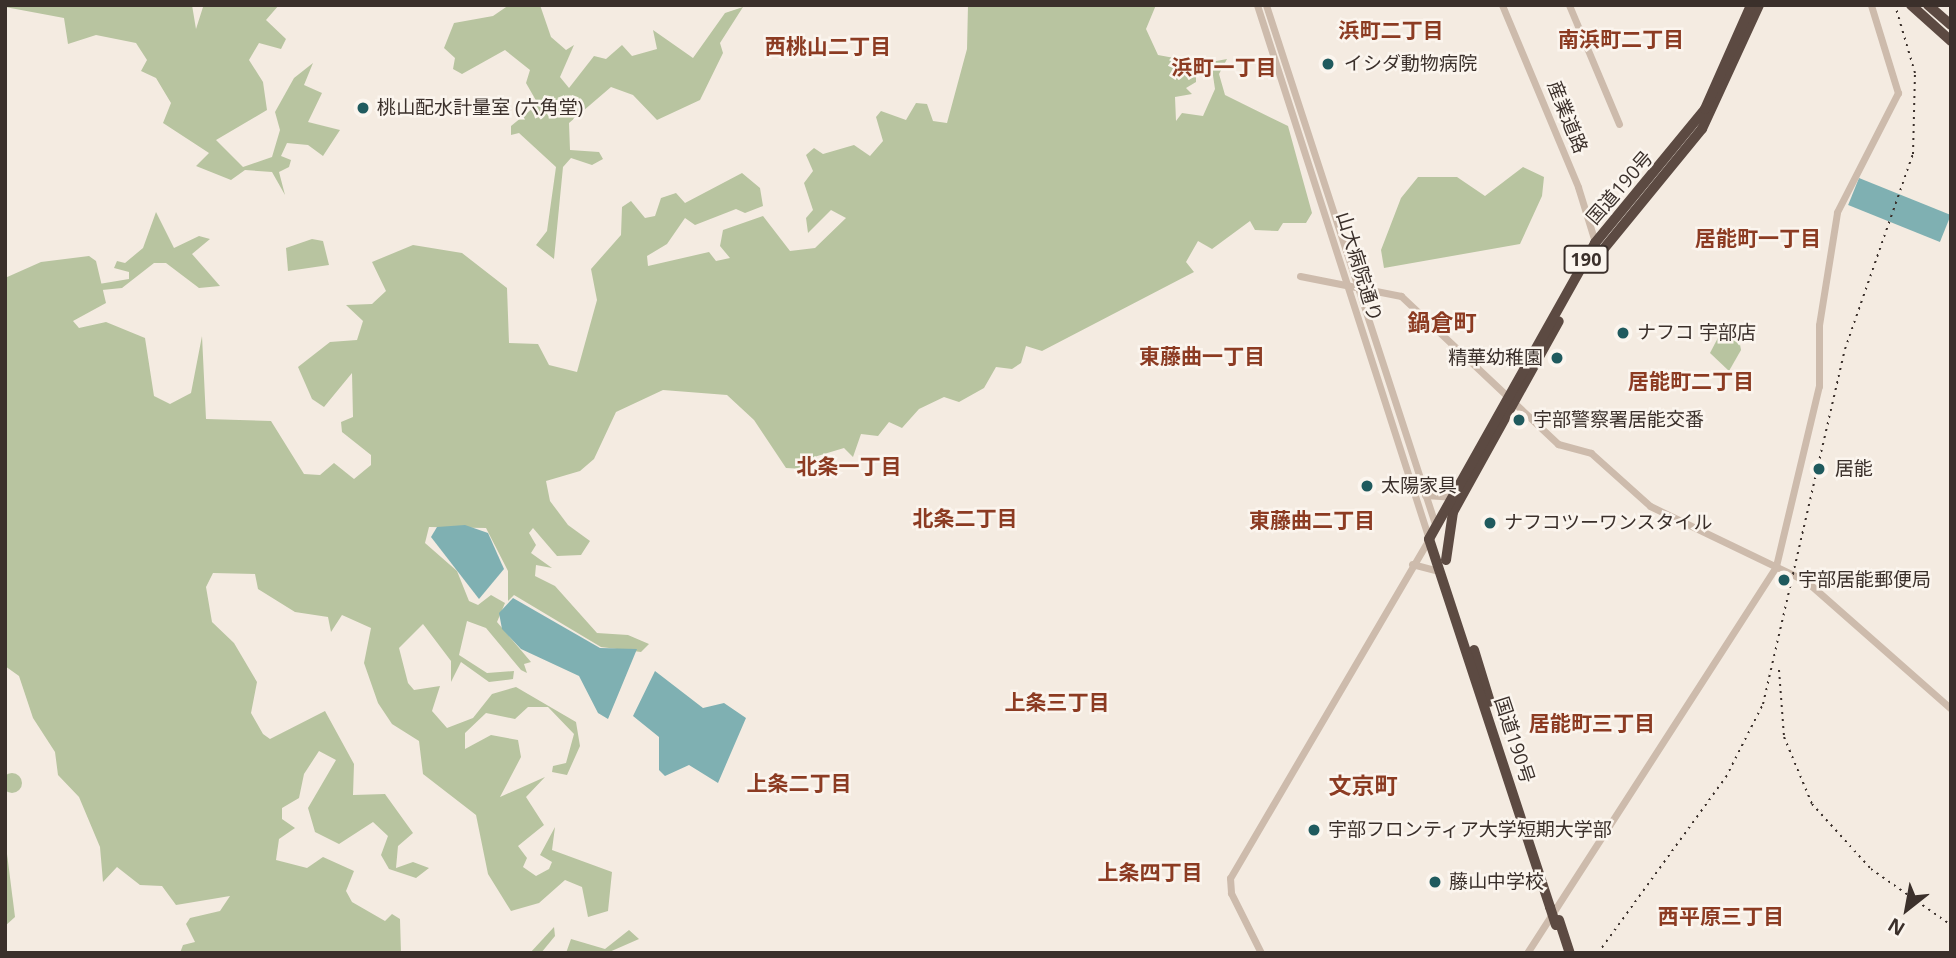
<!DOCTYPE html>
<meta charset="utf-8">
<style>
body{margin:0}
#map{position:relative;width:1956px;height:958px;overflow:hidden;background:#f4ebe1;font-family:"Open Sans","Noto Sans JP",sans-serif}
div>[style]{position:absolute}
[style*='--x']{left:calc(var(--x)*1px);top:calc(var(--y)*1px);width:calc(var(--w)*1px);rotate:calc(var(--a)*1deg)}
.green>*{inset:0;background:#b8c4a0}
.round{border-radius:50%}
.water>*{inset:0;background:#7fb0b2;transform-origin:0 0}
.minor>*{height:7px;margin:-3.5px;padding:0 3.5px;transform-origin:3.5px;border-radius:3.5px;background:#cdbbac}
.highway>*{height:10px;margin:-5px;padding:0 5px;transform-origin:5px;border-radius:5px;background:#5c4a42}
.rail>*{height:2px;margin-top:-1px;transform-origin:0;background:repeating-linear-gradient(90deg,#3b302b 0 2px,transparent 0 7px)}
.highway-bridge>*{height:10px;margin:-5px;padding:0 5px;transform-origin:5px;border-radius:5px;background:#5c4a42}
.dots>*{width:19px;height:19px;translate:-50% -50%;box-sizing:border-box;border:4px solid #fbf5ee;border-radius:50%}
span{translate:-50% -50%;white-space:nowrap;text-align:center;line-height:1.15;-webkit-text-stroke:5px #fbf5ee;paint-order:stroke}
.shield-label span{padding:2px 5px;background:#fbf5ee;border:2px solid;border-radius:5px;-webkit-text-stroke-width:0}
.shield-label{font-size:18px;color:#3b302b;font-weight:700}
.poi-label{font-size:19px;color:#3b302b}
.left{translate:0 -50%;text-align:left}
.right{translate:-100% -50%;text-align:right}
.street-label{font-size:19px;color:#3b302b}
.neighbourhood-label{font-size:21px;color:#8c3b22;font-weight:700}
.quarter-label{font-size:23px;color:#8c3b22;font-weight:700}
.frame{position:absolute;inset:0;border:7px solid #3b302b;pointer-events:none}
.north{position:absolute;left:1872px;top:874px;width:70px;height:70px;-webkit-text-stroke:5px #fbf5ee;paint-order:stroke;rotate:211deg;font-size:19px;font-weight:700;line-height:28px;text-align:center;color:#3b302b}
.north::after{content:'';display:block;margin:auto;width:24px;height:32px;background:#3b302b;clip-path:polygon(50% 0,100% 100%,50% 72%,0 100%)}
</style>
<div id="map">
<div class="green">
<i style="clip-path:polygon(192px 5px,196px 29px,203px 7px,279px 5px,266px 20px,286px 39px,281px 49px,259px 43px,249px 60px,263px 82px,267px 110px,216px 140px,243px 167px,272px 157px,280px 130px,275px 112px,294px 78px,313px 63px,304px 85px,322px 93px,308px 122px,340px 130px,323px 156px,308px 145px,287px 143px,281px 156px,291px 160px,289px 167px,279px 172px,285px 195px,272px 172px,245px 170px,231px 180px,196px 166px,209px 153px,163px 123px,171px 103px,156px 78px,141px 71px,147px 60px,136px 43px,96px 35px,68px 44px,64px 18px,5px 7px)"></i>
<i style="clip-path:polygon(509px 5px,540px 5px,551px 37px,566px 50px,574px 45px,560px 77px,569px 88px,594px 56px,606px 59px,622px 45px,632px 56px,657px 49px,653px 30px,693px 58px,725px 13px,743px 7px,720px 43px,723px 53px,700px 100px,657px 120px,633px 95px,611px 87px,569px 123px,570px 150px,599px 152px,603px 159px,592px 165px,571px 158px,563px 167px,554px 259px,536px 245px,547px 231px,556px 167px,519px 133px,511px 135px,511px 126px,538px 104px,526px 83px,530px 70px,505px 50px,462px 74px,453px 69px,455px 58px,444px 48px,454px 23px,493px 16px)"></i>
<i style="clip-path:polygon(968px 5px,1156px 5px,1146px 29px,1158px 55px,1196px 62px,1196px 82px,1186px 88px,1192px 94px,1175px 97px,1176px 121px,1182px 113px,1203px 116px,1215px 89px,1211px 62px,1227px 59px,1219px 74px,1225px 95px,1288px 126px,1312px 213px,1306px 223px,1283px 223px,1278px 231px,1255px 230px,1250px 221px,1212px 249px,1198px 241px,1186px 262px,1194px 272px,1042px 351px,1026px 346px,1021px 363px,1012px 369px,996px 367px,984px 388px,959px 402px,944px 397px,919px 409px,902px 428px,889px 422px,878px 436px,861px 434px,853px 457px,844px 448px,814px 457px,805px 469px,786px 468px,754px 420px,727px 395px,663px 390px,616px 412px,594px 459px,580px 471px,546px 481px,550px 501px,568px 525px,590px 541px,581px 555px,557px 556px,533px 528px,529px 533px,536px 545px,531px 553px,552px 568px,536px 565px,535px 576px,555px 586px,597px 633px,628px 635px,649px 644px,641px 652px,601px 647px,514px 595px,508px 601px,508px 571px,486px 528px,429px 527px,425px 543px,457px 571px,469px 601px,478px 605px,491px 595px,505px 603px,497px 622px,531px 662px,524px 664px,527px 673px,521px 670px,486px 628px,467px 621px,459px 655px,487px 673px,514px 671px,513px 679px,489px 682px,461px 662px,451px 682px,451px 661px,423px 624px,399px 648px,408px 683px,414px 690px,440px 686px,432px 711px,447px 728px,473px 718px,492px 694px,516px 687px,576px 722px,580px 746px,567px 775px,552px 772px,553px 766px,566px 763px,574px 734px,548px 707px,528px 707px,515px 719px,486px 713px,465px 733px,465px 749px,491px 735px,518px 740px,521px 757px,500px 797px,545px 777px,526px 797px,544px 825px,518px 846px,527px 858px,523px 867px,536px 876px,549px 869px,552px 862px,540px 855px,555px 827px,552px 850px,612px 872px,608px 911px,588px 917px,582px 887px,565px 880px,539px 903px,511px 911px,488px 874px,476px 815px,423px 774px,419px 741px,392px 724px,378px 703px,364px 663px,371px 628px,342px 615px,331px 632px,328px 617px,295px 612px,258px 589px,255px 574px,213px 573px,206px 587px,212px 622px,234px 643px,257px 682px,251px 713px,263px 734px,270px 739px,325px 711px,354px 764px,353px 795px,385px 794px,413px 833px,398px 846px,396px 868px,413px 862px,429px 868px,416px 878px,389px 869px,381px 855px,388px 836px,373px 822px,339px 844px,315px 832px,308px 808px,336px 760px,319px 751px,304px 774px,299px 798px,282px 808px,282px 819px,295px 828px,279px 839px,276px 860px,307px 868px,323px 857px,354px 871px,346px 891px,352px 902px,385px 921px,392px 914px,400px 919px,401px 953px,180px 953px,183px 945px,195px 942px,186px 924px,190px 918px,220px 911px,230px 896px,176px 905px,162px 886px,140px 885px,117px 867px,103px 882px,100px 847px,79px 797px,58px 775px,55px 752px,33px 718px,19px 676px,5px 666px,5px 278px,41px 262px,89px 256px,96px 261px,106px 303px,73px 321px,79px 328px,106px 322px,145px 338px,154px 396px,170px 404px,191px 393px,202px 336px,206px 419px,271px 421px,304px 474px,320px 475px,334px 463px,354px 479px,371px 465px,371px 455px,342px 432px,341px 422px,353px 417px,352px 373px,324px 407px,312px 399px,298px 367px,330px 342px,357px 340px,363px 321px,346px 305px,372px 304px,386px 291px,372px 262px,413px 245px,462px 253px,507px 288px,509px 343px,538px 344px,549px 365px,577px 372px,597px 300px,591px 269px,621px 235px,622px 207px,631px 201px,645px 218px,655px 216px,661px 198px,676px 193px,685px 203px,742px 173px,760px 188px,763px 206px,745px 213px,736px 209px,695px 225px,685px 218px,667px 244px,647px 256px,648px 266px,709px 252px,716px 261px,730px 258px,720px 246px,723px 230px,763px 216px,790px 251px,815px 248px,846px 218px,831px 210px,808px 233px,806px 218px,813px 210px,804px 183px,813px 171px,806px 155px,814px 148px,823px 154px,854px 145px,870px 156px,883px 141px,876px 117px,881px 111px,906px 120px,916px 103px,927px 104px,933px 121px,947px 123px,967px 49px)"></i>
<i style="clip-path:polygon(1523px 167px,1544px 177px,1542px 196px,1520px 244px,1384px 268px,1381px 250px,1401px 198px,1418px 177px,1457px 177px,1485px 196px)"></i>
<i style="clip-path:polygon(156px 212px,174px 248px,199px 236px,210px 239px,192px 254px,220px 286px,199px 288px,166px 263px,154px 263px,122px 288px,102px 290px,99px 284px,129px 279px,129px 272px,114px 268px,117px 261px,125px 263px,143px 248px)"></i>
<i style="clip-path:polygon(312px 239px,323px 241px,329px 265px,288px 271px,286px 248px)"></i>
<i style="clip-path:polygon(1721px 332px,1739px 339px,1741px 350px,1729px 371px,1710px 353px)"></i>
<i class="round" style="left:2px;top:773px;width:20px;height:20px"></i>
<i style="clip-path:polygon(5px 838px,15px 917px,5px 926px)"></i>
<i style="clip-path:polygon(554px 927px,555px 936px,541px 953px,530px 953px)"></i>
<i style="clip-path:polygon(629px 930px,639px 939px,607px 953px,566px 953px,571px 939px,605px 949px)"></i>
</div>
<div class="water">
<i style="left:1859px;top:178px;width:99px;height:29px;rotate:22deg"></i>
<i style="clip-path:polygon(465px 525px,488px 533px,504px 569px,479px 599px,431px 537px,437px 527px)"></i>
<i style="clip-path:polygon(513px 598px,600px 648px,637px 649px,608px 719px,598px 713px,579px 676px,521px 649px,502px 629px,499px 613px)"></i>
<i style="clip-path:polygon(655px 671px,703px 708px,724px 703px,746px 718px,718px 783px,689px 765px,665px 776px,659px 770px,659px 737px,633px 716px)"></i>
</div>
<div class="minor">
<i style="--x:1257;--y:5;--w:561;--a:72.15"></i>
<i style="--x:1429;--y:539;--w:393;--a:120.4"></i>
<i style="--x:1230;--y:878;--w:15;--a:86"></i>
<i style="--x:1231;--y:893;--w:67;--a:63.4"></i>
<i style="--x:1266;--y:5;--w:549;--a:71.96"></i>
<i style="--x:1502;--y:5;--w:197;--a:67.3"></i>
<i style="--x:1578;--y:187;--w:61;--a:72.8"></i>
<i style="--x:1569;--y:5;--w:129;--a:67.2"></i>
<i style="--x:1300;--y:276;--w:103;--a:11.2"></i>
<i style="--x:1401;--y:296;--w:216;--a:43.3"></i>
<i style="--x:1558;--y:444;--w:34;--a:15"></i>
<i style="--x:1591;--y:453;--w:79;--a:41.9"></i>
<i style="--x:1650;--y:506;--w:173;--a:25.7"></i>
<i style="--x:1806;--y:581;--w:193;--a:41.4"></i>
<i style="--x:1425;--y:495;--w:27;--a:4"></i>
<i style="--x:1412;--y:564;--w:27;--a:15"></i>
<i style="--x:1527;--y:953;--w:460;--a:-57.2"></i>
<i style="--x:1776;--y:566;--w:185;--a:-76.6"></i>
<i style="--x:1819;--y:386;--w:61;--a:-90"></i>
<i style="--x:1819;--y:325;--w:114;--a:-80.9"></i>
<i style="--x:1837;--y:212;--w:134;--a:-62.9"></i>
<i style="--x:1898;--y:93;--w:92;--a:-107.1"></i>
</div>
<div class="highway">
<i style="--x:1911;--y:5;--w:54;--a:42"></i>
<i style="--x:1928;--y:5;--w:30;--a:41"></i>
<i style="--x:1593;--y:262;--w:172;--a:-50.7"></i>
<i style="--x:1702;--y:129;--w:136;--a:-65.3"></i>
<i style="--x:1446;--y:560;--w:49;--a:-81.7"></i>
<i style="--x:1453;--y:512;--w:218;--a:-61"></i>
<i style="--x:1474;--y:650;--w:54;--a:72.9"></i>
<i style="--x:1550;--y:907;--w:387;--a:-108.2"></i>
<i style="--x:1429;--y:539;--w:339;--a:-60.7"></i>
<i style="--x:1595;--y:243;--w:173;--a:-50.6"></i>
<i style="--x:1705;--y:109;--w:114;--a:-66.1"></i>
<i style="--x:1559;--y:920;--w:35;--a:72"></i>
</div>
<div class="rail">
<i style="--x:1779;--y:670;--w:67;--a:85.7"></i>
<i style="--x:1784;--y:737;--w:73;--a:67.3"></i>
<i style="--x:1812;--y:804;--w:88;--a:47.8"></i>
<i style="--x:1871;--y:869;--w:98;--a:35"></i>
<i style="--x:1598;--y:953;--w:218;--a:-54"></i>
<i style="--x:1726;--y:777;--w:82;--a:-63.1"></i>
<i style="--x:1763;--y:704;--w:364;--a:-77"></i>
<i style="--x:1845;--y:349;--w:207;--a:-70.8"></i>
<i style="--x:1913;--y:154;--w:81;--a:-88.6"></i>
<i style="--x:1915;--y:73;--w:71;--a:-106.4"></i>
</div>
<div class="highway-bridge">
<i style="--x:1550;--y:907;--w:19;--a:72"></i>
</div>
<div class="dots">
<i style="left:1328px;top:64px;background:#1f5a5e"></i>
<i style="left:363px;top:108px;background:#1f5a5e"></i>
<i style="left:1623px;top:333px;background:#1f5a5e"></i>
<i style="left:1557px;top:358px;background:#1f5a5e"></i>
<i style="left:1519px;top:420px;background:#1f5a5e"></i>
<i style="left:1819px;top:469px;background:#1f5a5e"></i>
<i style="left:1367px;top:486px;background:#1f5a5e"></i>
<i style="left:1490px;top:523px;background:#1f5a5e"></i>
<i style="left:1784px;top:580px;background:#1f5a5e"></i>
<i style="left:1314px;top:830px;background:#1f5a5e"></i>
<i style="left:1435px;top:882px;background:#1f5a5e"></i>
</div>
<div class="shield-label">
<span style="left:1586px;top:259px">190</span>
</div>
<div class="poi-label">
<span class="left" style="left:1344px;top:64px">イシダ動物病院</span>
<span class="left" style="left:377px;top:108px">桃山配水計量室 (六角堂)</span>
<span class="left" style="left:1637px;top:333px">ナフコ 宇部店</span>
<span class="right" style="left:1543px;top:358px">精華幼稚園</span>
<span class="left" style="left:1533px;top:420px">宇部警察署居能交番</span>
<span class="left" style="left:1835px;top:469px">居能</span>
<span class="left" style="left:1381px;top:486px">太陽家具</span>
<span class="left" style="left:1504px;top:523px">ナフコツーワンスタイル</span>
<span class="left" style="left:1798px;top:580px">宇部居能郵便局</span>
<span class="left" style="left:1328px;top:830px">宇部フロンティア大学短期大学部</span>
<span class="left" style="left:1449px;top:882px">藤山中学校</span>
</div>
<div class="street-label">
<span style="left:1567px;top:117px;rotate:68deg">産業道路</span>
<span style="left:1620px;top:188px;rotate:-49deg">国道190号</span>
<span style="left:1359px;top:267px;rotate:73deg">山大病院通り</span>
<span style="left:1514px;top:740px;rotate:72deg">国道190号</span>
</div>
<div class="neighbourhood-label">
<span style="left:1391px;top:30px">浜町二丁目</span>
<span style="left:1621px;top:39px">南浜町二丁目</span>
<span style="left:828px;top:46px">西桃山二丁目</span>
<span style="left:1224px;top:67px">浜町一丁目</span>
<span style="left:1758px;top:238px">居能町一丁目</span>
<span style="left:1202px;top:356px">東藤曲一丁目</span>
<span style="left:1691px;top:381px">居能町二丁目</span>
<span style="left:849px;top:466px">北条一丁目</span>
<span style="left:965px;top:518px">北条二丁目</span>
<span style="left:1312px;top:520px">東藤曲二丁目</span>
<span style="left:1057px;top:702px">上条三丁目</span>
<span style="left:1592px;top:723px">居能町三丁目</span>
<span style="left:799px;top:783px">上条二丁目</span>
<span style="left:1150px;top:872px">上条四丁目</span>
<span style="left:1721px;top:916px">西平原三丁目</span>
</div>
<div class="quarter-label">
<span style="left:1442px;top:322px">鍋倉町</span>
<span style="left:1363px;top:785px">文京町</span>
</div>
<div class="frame"></div>
<div class="north">N</div>
</div>
